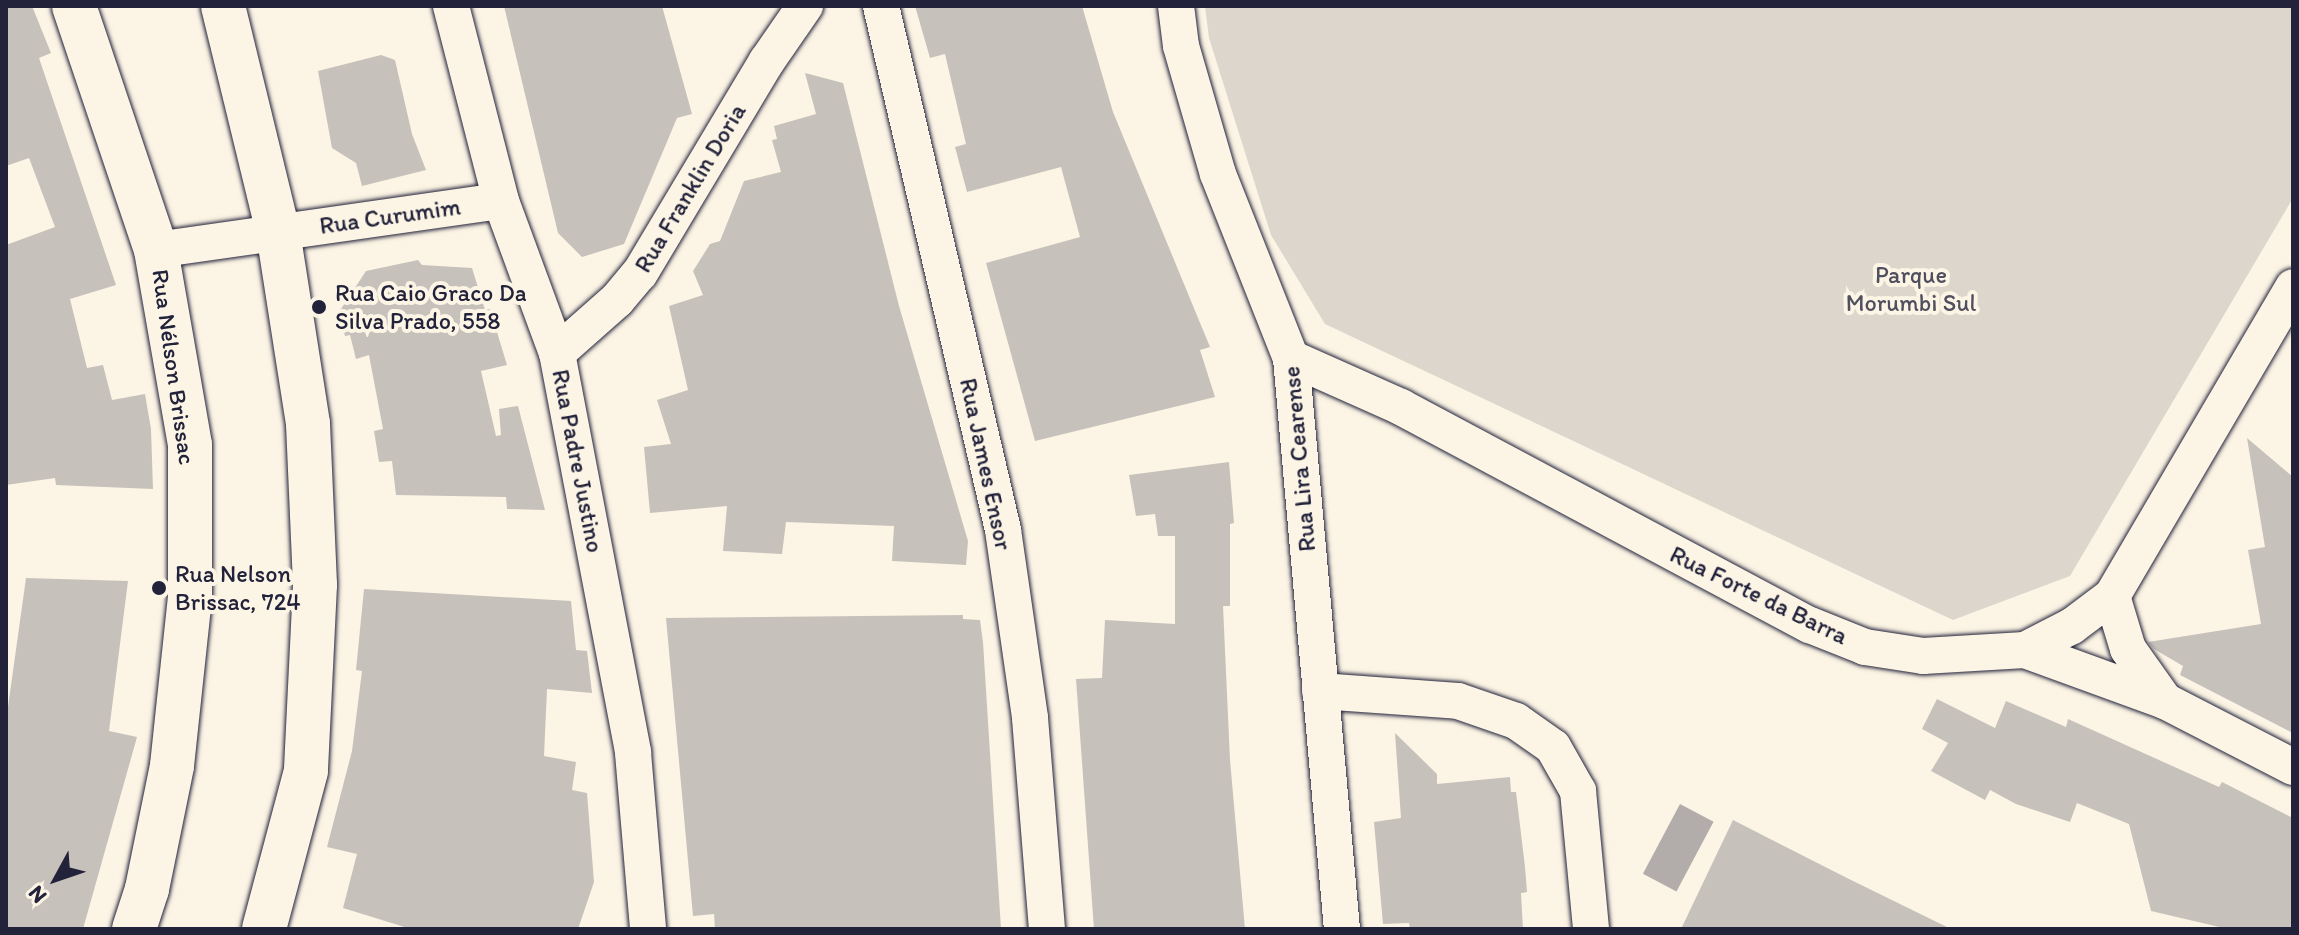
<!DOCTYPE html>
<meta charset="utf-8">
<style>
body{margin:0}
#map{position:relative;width:2299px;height:935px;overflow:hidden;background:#fcf5e5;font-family:Itim,sans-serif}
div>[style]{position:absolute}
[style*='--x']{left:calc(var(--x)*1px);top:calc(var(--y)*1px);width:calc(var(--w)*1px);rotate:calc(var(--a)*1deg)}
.green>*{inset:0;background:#dcd6cc}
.water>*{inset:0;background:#b2adab;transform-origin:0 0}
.building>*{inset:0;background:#c6c1bb}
.roads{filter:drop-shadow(0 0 2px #22223b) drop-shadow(0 0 2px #22223b)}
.street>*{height:36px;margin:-18px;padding:0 18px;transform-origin:18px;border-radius:18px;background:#fcf5e5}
.secondary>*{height:44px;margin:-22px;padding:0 22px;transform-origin:22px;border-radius:22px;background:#fcf5e5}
.dots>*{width:22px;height:22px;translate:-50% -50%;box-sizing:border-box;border:4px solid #fcf5e5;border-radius:50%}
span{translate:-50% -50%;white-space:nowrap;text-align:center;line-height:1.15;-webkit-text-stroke:8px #fcf5e5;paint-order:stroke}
.street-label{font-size:24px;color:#22223b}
.park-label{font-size:24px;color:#504f5f}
.poi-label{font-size:24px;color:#22223b}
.left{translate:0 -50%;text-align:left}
.frame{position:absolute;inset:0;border:8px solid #22223b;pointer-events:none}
.north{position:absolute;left:16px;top:839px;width:80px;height:80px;-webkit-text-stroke:6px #fcf5e5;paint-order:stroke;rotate:230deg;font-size:22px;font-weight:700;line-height:32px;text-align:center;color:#22223b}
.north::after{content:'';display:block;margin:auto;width:28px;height:36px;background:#22223b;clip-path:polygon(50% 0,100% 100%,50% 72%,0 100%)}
</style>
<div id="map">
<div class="green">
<i style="clip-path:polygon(1205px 6px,2293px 6px,2293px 198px,2070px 576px,1953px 620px,1325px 324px,1271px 235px,1209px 38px)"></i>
</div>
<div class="water">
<i style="left:1680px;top:804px;width:38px;height:79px;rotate:28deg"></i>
</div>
<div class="building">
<i style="clip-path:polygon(6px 6px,32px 6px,51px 53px,39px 58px,116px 285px,70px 299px,87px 368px,103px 365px,112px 400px,145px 394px,151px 429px,153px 489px,56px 485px,55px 478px,6px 485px,6px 245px,55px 227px,29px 158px,6px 166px)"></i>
<i style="clip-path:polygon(504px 6px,662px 6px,692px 114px,677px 118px,624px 244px,582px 257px,558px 233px)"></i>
<i style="clip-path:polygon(915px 6px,1082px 6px,1113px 112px,1210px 347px,1200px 350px,1215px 397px,1035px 441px,986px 263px,1080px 237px,1061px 167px,967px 192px,955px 147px,966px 144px,945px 54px,930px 58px)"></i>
<i style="clip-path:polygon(381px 55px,395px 60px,412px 134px,426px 170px,362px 186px,356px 163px,332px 148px,318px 71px)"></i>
<i style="clip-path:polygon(805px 73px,843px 83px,899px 306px,968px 541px,966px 565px,892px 561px,894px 526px,786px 522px,782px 554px,723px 551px,727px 506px,650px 513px,644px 447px,671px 444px,657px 400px,688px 390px,669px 306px,703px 295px,693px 271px,710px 244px,720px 241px,744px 181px,781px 172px,772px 140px,777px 139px,774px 126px,816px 114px)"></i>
<i style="clip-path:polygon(418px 260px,422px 265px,472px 268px,485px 310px,490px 309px,507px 365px,481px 371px,496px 436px,501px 435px,499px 409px,518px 406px,545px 510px,507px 509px,506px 497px,396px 495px,392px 461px,379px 462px,374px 431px,383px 429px,369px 355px,356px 359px,350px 335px,345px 336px,339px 312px,366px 271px)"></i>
<i style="clip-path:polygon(2247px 438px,2293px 477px,2293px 733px,2180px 675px,2183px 666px,2154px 649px,2148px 642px,2261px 624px,2248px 550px,2265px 547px)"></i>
<i style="clip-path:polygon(1229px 462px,1234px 523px,1230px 524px,1230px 606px,1223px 606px,1230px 760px,1245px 929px,1094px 929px,1076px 679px,1102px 678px,1105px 620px,1175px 624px,1175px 536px,1158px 536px,1155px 514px,1136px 516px,1129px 475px)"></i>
<i style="clip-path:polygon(26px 578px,128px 581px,109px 731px,137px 737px,83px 929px,6px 929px,6px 721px)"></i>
<i style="clip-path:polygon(364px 589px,571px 601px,576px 650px,587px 651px,592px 693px,547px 689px,544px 756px,576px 762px,572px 790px,587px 793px,594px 882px,578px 929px,411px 929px,343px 908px,357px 854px,327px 847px,352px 751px,362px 671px,356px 670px)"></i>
<i style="clip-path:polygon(963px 615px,963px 619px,980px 620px,983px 642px,1001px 929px,715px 929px,714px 914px,693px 916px,666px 618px)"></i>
<i style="clip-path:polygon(1937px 699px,1995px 728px,2006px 701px,2066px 727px,2068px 719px,2219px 787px,2222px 782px,2293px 818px,2293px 929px,2228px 929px,2151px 911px,2129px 824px,2077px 803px,2070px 822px,2016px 804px,1990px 790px,1985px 800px,1931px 771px,1948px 743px,1922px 729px)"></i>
<i style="clip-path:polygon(1395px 733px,1437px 774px,1437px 784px,1510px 777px,1511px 792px,1516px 792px,1525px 867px,1527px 892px,1521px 893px,1523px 929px,1410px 929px,1409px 923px,1383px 924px,1374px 822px,1401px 818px)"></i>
<i style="clip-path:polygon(1733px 820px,1847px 878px,1951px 929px,1681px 929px)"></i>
</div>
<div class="roads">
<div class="street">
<i style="--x:451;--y:6;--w:201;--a:75.6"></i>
<i style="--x:501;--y:201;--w:162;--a:69.8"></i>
<i style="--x:557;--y:353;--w:407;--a:79.2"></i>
<i style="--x:633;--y:753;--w:177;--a:85.1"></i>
<i style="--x:881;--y:6;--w:538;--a:76.89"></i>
<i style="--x:1003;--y:530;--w:190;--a:81.8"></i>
<i style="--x:1030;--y:718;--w:212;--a:85.4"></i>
<i style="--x:1176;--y:6;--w:40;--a:82.9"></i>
<i style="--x:1181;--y:46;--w:133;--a:73.9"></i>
<i style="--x:1218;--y:174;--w:198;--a:68.4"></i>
<i style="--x:1291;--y:358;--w:573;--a:84.9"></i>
<i style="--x:156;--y:250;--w:348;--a:-8.1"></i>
<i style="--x:557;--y:353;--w:80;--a:-41.5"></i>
<i style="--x:617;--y:300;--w:35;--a:-50"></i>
<i style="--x:640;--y:273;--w:247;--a:-59.1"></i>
<i style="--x:767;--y:61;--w:67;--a:-55.4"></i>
<i style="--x:1291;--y:358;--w:120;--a:24"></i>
<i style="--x:1401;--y:407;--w:463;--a:28.1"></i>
<i style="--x:1810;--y:625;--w:59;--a:21.8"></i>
<i style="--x:1865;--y:647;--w:59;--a:8.8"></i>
<i style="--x:1923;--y:656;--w:102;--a:-3.4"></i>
<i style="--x:2025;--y:650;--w:149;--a:20"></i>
<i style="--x:2165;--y:701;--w:144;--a:27.3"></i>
<i style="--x:2112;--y:596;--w:55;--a:73.2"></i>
<i style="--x:2128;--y:649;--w:64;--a:54.6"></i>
<i style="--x:2025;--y:650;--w:53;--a:-27.1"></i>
<i style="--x:2072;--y:626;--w:50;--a:-36.9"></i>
<i style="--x:2112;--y:596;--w:358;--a:-59.6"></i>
<i style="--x:1320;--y:691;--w:138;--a:4.1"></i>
<i style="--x:1458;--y:701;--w:61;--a:19"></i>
<i style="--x:1516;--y:721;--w:45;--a:35.1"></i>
<i style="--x:1553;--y:747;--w:51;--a:60.4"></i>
<i style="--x:1578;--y:791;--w:139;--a:84.6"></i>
</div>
<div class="secondary">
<i style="--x:74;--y:6;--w:257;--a:71.4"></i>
<i style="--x:156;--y:250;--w:198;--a:80.1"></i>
<i style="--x:190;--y:445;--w:152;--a:90"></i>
<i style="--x:190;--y:597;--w:170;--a:96.1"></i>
<i style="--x:172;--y:766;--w:126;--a:101.5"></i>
<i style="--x:147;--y:889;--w:42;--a:108"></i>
<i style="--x:223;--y:6;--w:233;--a:76.3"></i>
<i style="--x:278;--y:232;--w:194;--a:81.1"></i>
<i style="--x:308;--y:424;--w:161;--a:87.5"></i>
<i style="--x:315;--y:585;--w:186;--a:92.8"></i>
<i style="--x:306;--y:771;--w:163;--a:104.9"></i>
</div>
</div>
<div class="dots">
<i style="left:319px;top:307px;background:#22223b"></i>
<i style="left:159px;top:588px;background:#22223b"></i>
</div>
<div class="street-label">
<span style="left:690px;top:188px;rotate:-59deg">Rua Franklin Doria</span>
<span style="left:390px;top:216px;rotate:-8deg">Rua Curumim</span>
<span style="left:174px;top:367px;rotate:82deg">Rua Nélson Brissac</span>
<span style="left:1299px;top:459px;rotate:-95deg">Rua Lira Cearense</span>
<span style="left:578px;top:461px;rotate:79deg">Rua Padre Justino</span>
<span style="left:986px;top:464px;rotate:78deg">Rua James Ensor</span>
<span style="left:1759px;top:595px;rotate:26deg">Rua Forte da Barra</span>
</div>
<div class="park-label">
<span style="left:1911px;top:289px">Parque<br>Morumbi Sul</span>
</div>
<div class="poi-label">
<span class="left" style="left:335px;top:307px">Rua Caio Graco Da<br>Silva Prado, 558</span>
<span class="left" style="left:175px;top:588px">Rua Nelson<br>Brissac, 724</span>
</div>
<div class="frame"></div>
<div class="north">N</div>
</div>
